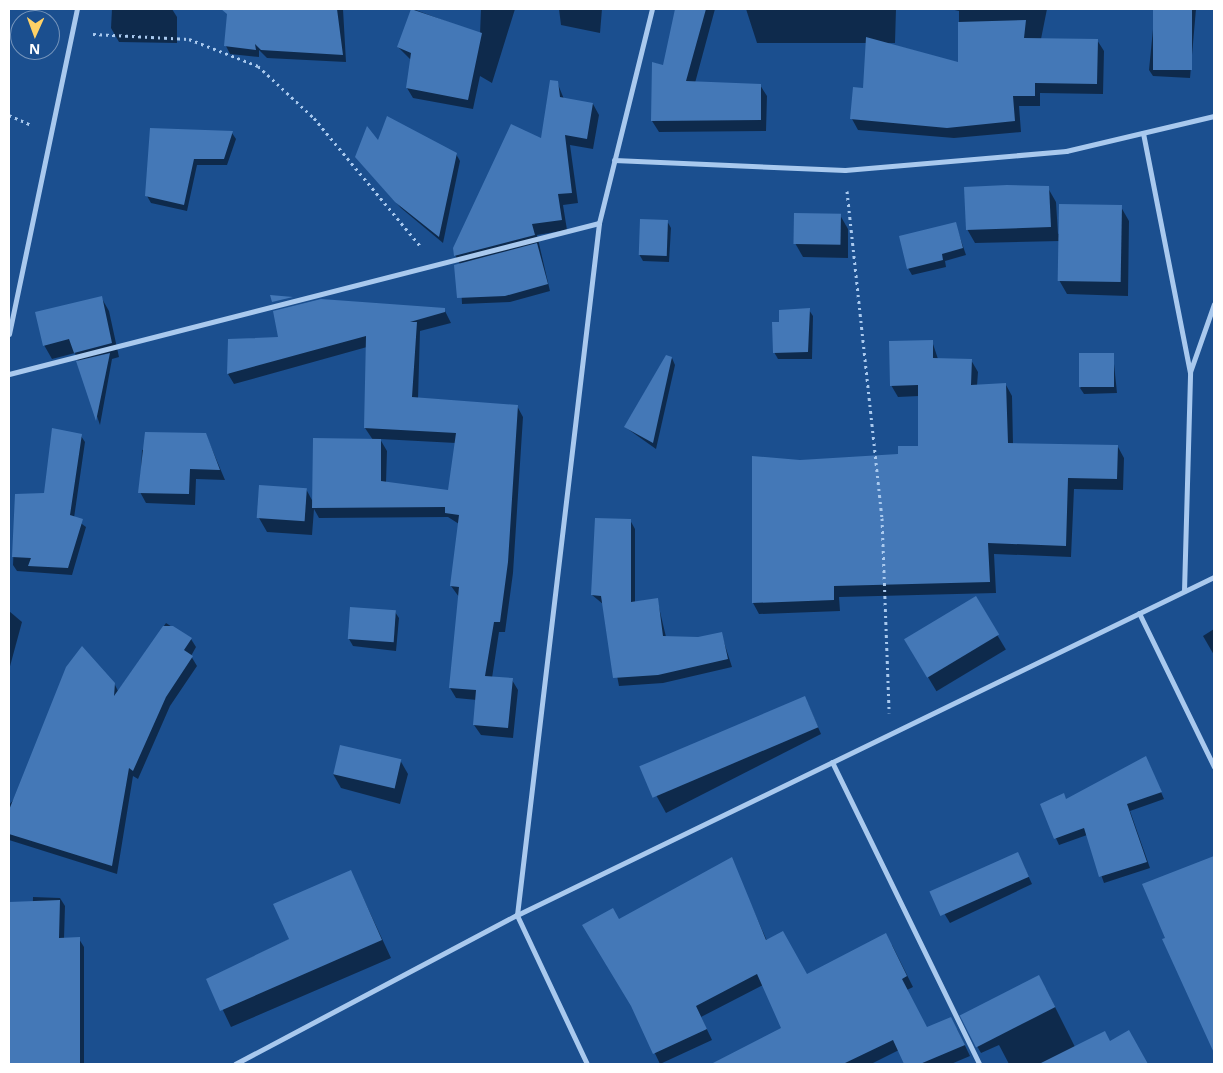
<!DOCTYPE html>
<style>
body{margin:0}
#map{position:relative;width:1223px;height:1073px;overflow:hidden;background:#1b4f8f;font-family:"Noto Sans",sans-serif}
div>[style]{position:absolute}
[style*='--x']{left:calc(var(--x)*1px);top:calc(var(--y)*1px);width:calc(var(--w)*1px);rotate:calc(var(--a)*1deg)}
.shadow>*{inset:0;background:#0007;transform-origin:0 0}
.building>*{inset:0;background:#4478b7;transform-origin:0 0}
.path>*{height:3px;margin-top:-1.5px;transform-origin:0;background:repeating-linear-gradient(90deg,#a9c9ee 0 2.5px,transparent 0 6.5px)}
.minor>*{height:5px;margin:-2.5px;padding:0 2.5px;transform-origin:2.5px;border-radius:2.5px;background:#a9c9ee}
span{translate:-50% -50%;white-space:nowrap;text-align:center;line-height:1.15;-webkit-text-stroke:4px #1b4f8f;paint-order:stroke}
.frame{position:absolute;inset:0;border:10px solid #fff;pointer-events:none}
.north{position:absolute;left:10px;top:10px;width:50px;height:50px;box-sizing:border-box;background:#1b4f8f;border:1px solid #7695bc;border-radius:50%;rotate:182deg;font-size:14px;font-weight:700;line-height:20px;text-align:center;color:#fff}
.north::after{content:'';display:block;margin:auto;width:18px;height:22px;background:#ffd166;clip-path:polygon(50% 0,100% 100%,50% 72%,0 100%)}
</style>
<div id="map">
<div class="shadow">
<i style="clip-path:polygon(112px 9px,172px 9px,177px 17px,177px 43px,119px 42px,111px 28px)"></i>
<i style="clip-path:polygon(228px 9px,343px 9px,346px 62px,267px 58px,259px 50px,259px 57px,230px 54px,226px 46px)"></i>
<i style="clip-path:polygon(413px 9px,480px 34px,481px 9px,515px 9px,492px 83px,480px 76px,473px 109px,413px 98px,407px 88px,411px 60px,398px 47px)"></i>
<i style="clip-path:polygon(559px 9px,602px 9px,600px 33px,561px 25px)"></i>
<i style="clip-path:polygon(676px 9px,715px 9px,695px 83px,760px 85px,767px 96px,766px 131px,659px 132px,652px 121px,654px 63px,664px 66px)"></i>
<i style="clip-path:polygon(746px 9px,896px 9px,895px 43px,886px 43px,959px 63px,959px 11px,950px 9px,1047px 9px,1041px 39px,1097px 40px,1104px 51px,1103px 94px,1040px 93px,1040px 106px,1019px 106px,1021px 132px,954px 138px,858px 130px,852px 119px,854px 88px,864px 89px,867px 43px,757px 43px)"></i>
<i style="clip-path:polygon(1155px 9px,1196px 9px,1190px 78px,1153px 76px,1149px 70px)"></i>
<i style="clip-path:polygon(557px 82px,564px 99px,593px 104px,599px 115px,593px 149px,570px 145px,578px 203px,563px 205px,567px 230px,537px 235px,550px 291px,510px 302px,462px 304px,460px 264px,455px 255px,542px 140px)"></i>
<i style="clip-path:polygon(151px 130px,232px 133px,236px 139px,227px 165px,197px 165px,187px 211px,151px 203px,147px 196px)"></i>
<i style="clip-path:polygon(456px 154px,460px 161px,443px 243px,401px 208px,356px 157px)"></i>
<i style="clip-path:polygon(1048px 188px,1056px 202px,1058px 234px,1121px 207px,1129px 221px,1128px 296px,1067px 294px,1059px 280px,1060px 241px,975px 243px,967px 229px)"></i>
<i style="clip-path:polygon(840px 215px,848px 229px,848px 258px,803px 257px,795px 243px)"></i>
<i style="clip-path:polygon(667px 221px,671px 228px,669px 262px,643px 261px,639px 254px)"></i>
<i style="clip-path:polygon(955px 223px,966px 255px,945px 261px,946px 267px,912px 275px,908px 268px)"></i>
<i style="clip-path:polygon(101px 297px,109px 311px,119px 357px,112px 359px,100px 425px,75px 353px,52px 359px,44px 345px)"></i>
<i style="clip-path:polygon(evenodd,444px 309px,451px 323px,420px 331px,418px 399px,517px 406px,523px 417px,513px 573px,505px 632px,499px 632px,492px 678px,512px 680px,518px 690px,513px 738px,481px 735px,474px 725px,477px 700px,456px 698px,450px 688px,459px 597px,451px 586px,459px 524px,448px 517px,319px 518px,314px 509px,312px 535px,267px 532px,259px 518px,306px 489px,313px 502px,373px 440px,365px 428px,367px 347px,234px 384px,228px 374px,279px 338px,444px 309px,380px 439px,456px 443px,449px 491px,386px 483px,387px 451px,380px 439px)"></i>
<i style="clip-path:polygon(809px 310px,813px 316px,812px 359px,778px 359px,774px 352px,780px 324px)"></i>
<i style="clip-path:polygon(932px 341px,938px 359px,971px 360px,978px 372px,977px 386px,1006px 385px,1012px 396px,1013px 444px,1118px 447px,1124px 458px,1123px 490px,1074px 489px,1071px 557px,994px 554px,996px 593px,839px 597px,840px 611px,759px 614px,753px 603px,753px 457px,800px 461px,900px 455px,919px 447px,919px 396px,898px 397px,891px 385px)"></i>
<i style="clip-path:polygon(1113px 354px,1117px 393px,1084px 394px,1080px 388px)"></i>
<i style="clip-path:polygon(672px 358px,675px 365px,656px 449px,625px 427px)"></i>
<i style="clip-path:polygon(206px 435px,225px 480px,196px 479px,195px 505px,146px 503px,140px 492px,142px 450px)"></i>
<i style="clip-path:polygon(81px 436px,85px 442px,74px 518px,86px 527px,72px 575px,17px 571px,13px 565px,16px 495px,45px 495px)"></i>
<i style="clip-path:polygon(630px 520px,635px 529px,635px 602px,657px 599px,666px 637px,698px 639px,721px 633px,732px 667px,663px 683px,619px 686px,603px 604px,592px 595px)"></i>
<i style="left:975px;top:598px;width:60px;height:81px;rotate:59deg"></i>
<i style="clip-path:polygon(9px 611px,22px 622px,9px 670px)"></i>
<i style="clip-path:polygon(395px 612px,399px 618px,396px 651px,353px 646px,349px 639px)"></i>
<i style="clip-path:polygon(166px 623px,191px 639px,196px 647px,191px 656px,197px 666px,170px 706px,138px 779px,133px 776px,117px 874px,9px 840px,9px 805px,114px 683px,118px 691px)"></i>
<i style="clip-path:polygon(1214px 629px,1214px 655px,1203px 636px)"></i>
<i style="clip-path:polygon(808px 704px,821px 734px,666px 813px,646px 777px)"></i>
<i style="clip-path:polygon(400px 760px,408px 774px,400px 804px,341px 788px,333px 774px)"></i>
<i style="clip-path:polygon(1149px 764px,1164px 799px,1130px 811px,1150px 868px,1104px 883px,1087px 835px,1059px 845px,1041px 805px,1066px 800px)"></i>
<i style="clip-path:polygon(731px 859px,767px 941px,807px 975px,892px 945px,913px 987px,907px 990px,927px 1029px,957px 1029px,970px 1056px,951px 1064px,905px 1064px,899px 1050px,871px 1064px,725px 1064px,723px 1060px,783px 1029px,763px 985px,701px 1017px,712px 1040px,660px 1064px,633px 1007px,619px 921px)"></i>
<i style="clip-path:polygon(1021px 860px,1032px 884px,950px 923px,932px 893px)"></i>
<i style="clip-path:polygon(351px 872px,391px 958px,231px 1027px,208px 979px,290px 939px)"></i>
<i style="clip-path:polygon(33px 897px,60px 898px,65px 906px,64px 939px,79px 939px,84px 947px,84px 1064px,9px 1064px,9px 977px,31px 962px)"></i>
<i style="clip-path:polygon(1214px 955px,1214px 1013px,1202px 1021px,1213px 956px)"></i>
<i style="clip-path:polygon(1046px 989px,1081px 1059px,1066px 1064px,1009px 1064px,999px 1045px,981px 1053px,974px 1041px)"></i>
</div>
<div class="building">
<i style="clip-path:polygon(221px 9px,337px 9px,343px 55px,261px 50px,255px 44px,256px 50px,224px 46px,227px 14px)"></i>
<i style="clip-path:polygon(411px 9px,482px 33px,468px 100px,406px 88px,411px 53px,397px 47px)"></i>
<i style="clip-path:polygon(675px 9px,706px 9px,686px 81px,761px 84px,761px 120px,651px 121px,652px 62px,663px 65px)"></i>
<i style="left:1153px;top:9px;width:39px;height:61px"></i>
<i style="clip-path:polygon(1026px 20px,1024px 38px,1098px 39px,1097px 84px,1035px 83px,1035px 96px,1013px 96px,1015px 121px,947px 128px,850px 119px,853px 87px,863px 88px,866px 37px,958px 62px,958px 22px)"></i>
<i style="clip-path:polygon(550px 80px,558px 81px,560px 97px,593px 103px,587px 139px,565px 135px,572px 193px,558px 194px,562px 220px,532px 224px,535px 235px,454px 256px,453px 248px,511px 124px,541px 138px)"></i>
<i style="clip-path:polygon(387px 116px,457px 153px,439px 237px,395px 202px,355px 157px,367px 126px,378px 140px)"></i>
<i style="clip-path:polygon(150px 128px,233px 131px,224px 159px,194px 159px,184px 205px,145px 196px)"></i>
<i style="clip-path:polygon(1007px 185px,1049px 186px,1051px 227px,966px 230px,964px 187px)"></i>
<i style="left:1122px;top:205px;width:77px;height:63px;rotate:91deg"></i>
<i style="left:794px;top:213px;width:47px;height:31px;rotate:1deg"></i>
<i style="left:640px;top:219px;width:28px;height:36px;rotate:2deg"></i>
<i style="clip-path:polygon(956px 222px,963px 248px,942px 254px,943px 260px,907px 269px,899px 236px)"></i>
<i style="clip-path:polygon(537px 243px,548px 284px,505px 296px,457px 298px,454px 265px)"></i>
<i style="clip-path:polygon(270px 295px,293px 297px,272px 302px)"></i>
<i style="clip-path:polygon(102px 296px,112px 343px,74px 353px,69px 339px,43px 346px,35px 312px)"></i>
<i style="clip-path:polygon(321px 299px,445px 308px,445px 312px,410px 322px,417px 322px,412px 397px,518px 405px,508px 562px,500px 622px,494px 622px,485px 676px,513px 678px,508px 728px,473px 725px,476px 690px,449px 688px,459px 587px,450px 586px,459px 515px,445px 513px,445px 507px,312px 508px,313px 438px,381px 439px,381px 481px,448px 490px,456px 433px,364px 428px,366px 336px,227px 374px,228px 339px,278px 337px,273px 311px)"></i>
<i style="clip-path:polygon(810px 308px,808px 352px,773px 353px,772px 322px,779px 322px,779px 310px)"></i>
<i style="clip-path:polygon(933px 340px,933px 358px,972px 359px,971px 385px,1006px 383px,1008px 443px,1118px 445px,1117px 479px,1068px 478px,1066px 546px,988px 543px,990px 582px,834px 586px,834px 600px,752px 603px,752px 456px,800px 460px,898px 454px,898px 446px,918px 446px,918px 385px,890px 386px,889px 341px)"></i>
<i style="clip-path:polygon(110px 353px,96px 421px,76px 361px)"></i>
<i style="left:1114px;top:353px;width:34px;height:35px;rotate:90deg"></i>
<i style="clip-path:polygon(666px 355px,672px 357px,653px 443px,624px 427px)"></i>
<i style="clip-path:polygon(52px 428px,82px 434px,70px 515px,83px 519px,68px 568px,28px 566px,31px 558px,12px 557px,15px 494px,44px 493px)"></i>
<i style="clip-path:polygon(145px 432px,206px 433px,220px 470px,190px 469px,189px 494px,138px 493px)"></i>
<i style="left:259px;top:485px;width:48px;height:33px;rotate:4deg"></i>
<i style="clip-path:polygon(595px 518px,631px 519px,631px 602px,658px 598px,663px 636px,698px 637px,722px 632px,728px 659px,658px 675px,613px 678px,601px 596px,591px 595px)"></i>
<i style="left:976px;top:596px;width:45px;height:84px;rotate:59deg"></i>
<i style="left:350px;top:607px;width:46px;height:32px;rotate:4deg"></i>
<i style="clip-path:polygon(163px 626px,173px 626px,192px 638px,184px 650px,193px 656px,166px 697px,133px 771px,129px 768px,112px 866px,9px 834px,9px 810px,66px 667px,82px 646px,115px 683px,114px 696px)"></i>
<i style="left:805px;top:696px;width:34px;height:180px;rotate:67deg"></i>
<i style="left:340px;top:745px;width:63px;height:30px;rotate:13deg"></i>
<i style="clip-path:polygon(1146px 756px,1162px 792px,1127px 804px,1147px 862px,1099px 877px,1084px 828px,1054px 839px,1040px 804px,1064px 793px,1066px 799px)"></i>
<i style="left:1018px;top:852px;width:27px;height:97px;rotate:66deg"></i>
<i style="clip-path:polygon(1214px 856px,1214px 1053px,1162px 939px,1165px 938px,1142px 884px)"></i>
<i style="clip-path:polygon(732px 857px,766px 940px,783px 931px,807px 974px,886px 933px,907px 976px,902px 979px,927px 1027px,951px 1017px,965px 1045px,920px 1064px,904px 1064px,893px 1040px,843px 1064px,711px 1064px,781px 1028px,757px 974px,696px 1006px,707px 1029px,653px 1054px,631px 1006px,582px 925px,613px 908px,619px 919px)"></i>
<i style="clip-path:polygon(351px 870px,382px 940px,220px 1011px,206px 979px,289px 939px,273px 904px)"></i>
<i style="clip-path:polygon(60px 900px,59px 938px,80px 937px,80px 1064px,9px 1064px,9px 902px)"></i>
<i style="left:1039px;top:975px;width:36px;height:89px;rotate:63deg"></i>
<i style="clip-path:polygon(1129px 1030px,1148px 1064px,1039px 1064px,1105px 1031px,1110px 1041px)"></i>
</div>
<div class="path">
<i style="--x:93;--y:34;--w:96;--a:3"></i>
<i style="--x:189;--y:39;--w:74;--a:21.4"></i>
<i style="--x:258;--y:66;--w:76;--a:42.9"></i>
<i style="--x:314;--y:118;--w:168;--a:50.3"></i>
<i style="--x:9;--y:115;--w:24;--a:24"></i>
<i style="--x:847;--y:191;--w:329;--a:83.9"></i>
<i style="--x:882;--y:518;--w:195;--a:87.9"></i>
</div>
<div class="minor">
<i style="--x:1143;--y:133;--w:244;--a:78.9"></i>
<i style="--x:614;--y:160;--w:231;--a:2.5"></i>
<i style="--x:845;--y:170;--w:222;--a:-4.9"></i>
<i style="--x:1066;--y:151;--w:152;--a:-13.3"></i>
<i style="--x:9;--y:334;--w:332;--a:-78.2"></i>
<i style="--x:9;--y:374;--w:609;--a:-14.36"></i>
<i style="--x:1184;--y:591;--w:219;--a:-88.4"></i>
<i style="--x:1190;--y:372;--w:72;--a:-70.6"></i>
<i style="--x:1139;--y:613;--w:171;--a:64"></i>
<i style="--x:832;--y:762;--w:336;--a:64"></i>
<i style="--x:235;--y:1064;--w:319;--a:-27.9"></i>
<i style="--x:517;--y:915;--w:775;--a:-25.87"></i>
<i style="--x:587;--y:1064;--w:165;--a:-115.2"></i>
<i style="--x:517;--y:915;--w:697;--a:-83.24"></i>
<i style="--x:599;--y:223;--w:220;--a:-76.1"></i>
</div>
<div class="frame"></div>
<div class="north">N</div>
</div>
